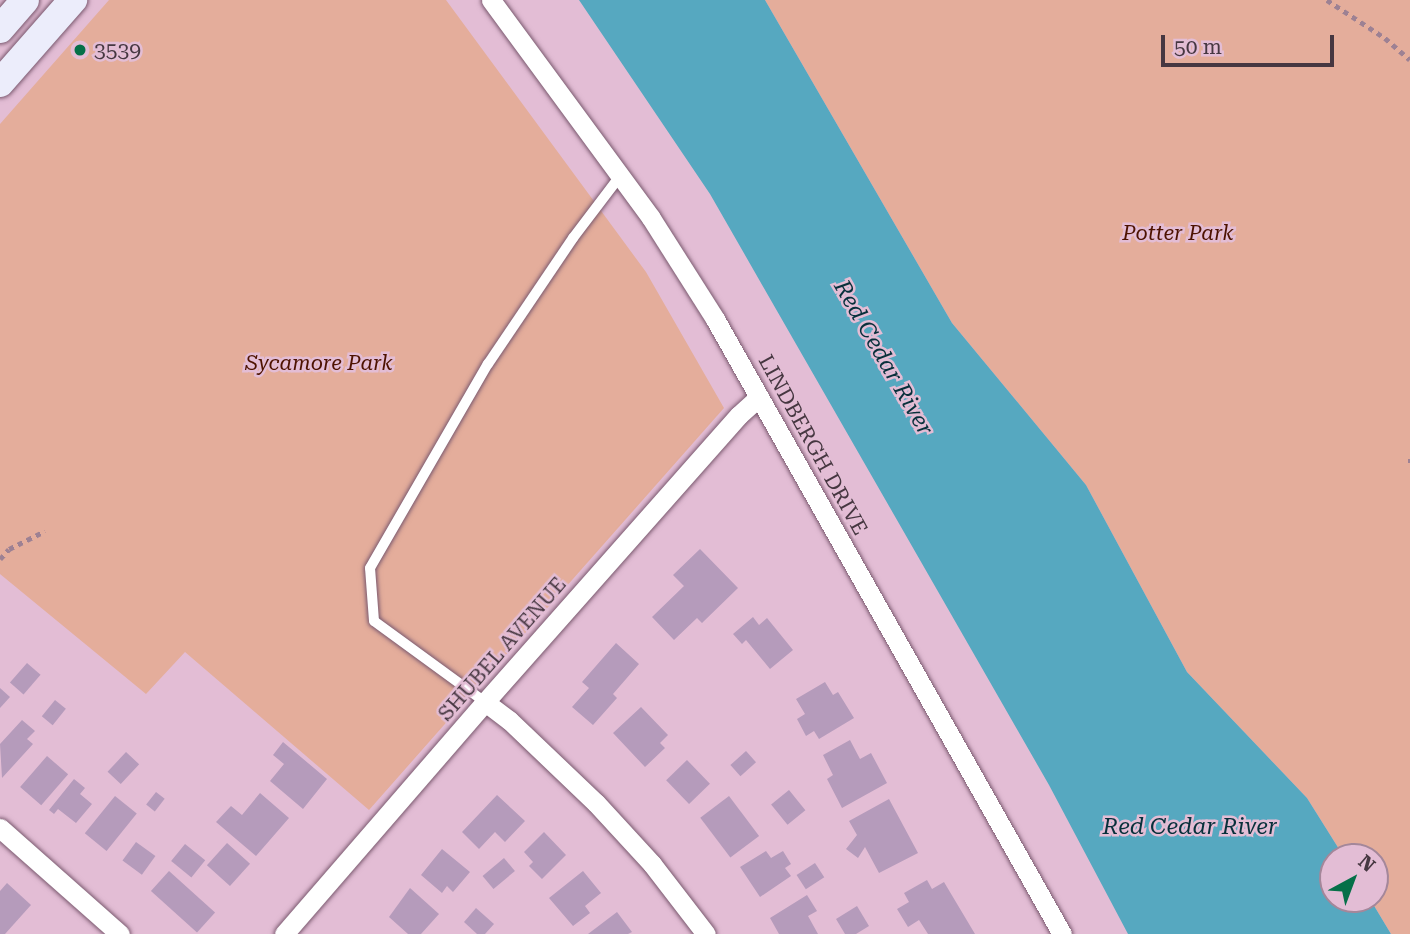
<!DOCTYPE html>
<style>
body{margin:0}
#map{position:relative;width:1410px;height:934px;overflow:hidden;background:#e3bdd5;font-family:"Roboto Serif",serif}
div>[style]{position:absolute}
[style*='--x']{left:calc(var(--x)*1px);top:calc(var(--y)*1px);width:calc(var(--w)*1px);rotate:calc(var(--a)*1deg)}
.green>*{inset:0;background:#e4ad9b}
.water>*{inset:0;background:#56a8c0}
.building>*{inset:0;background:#b59bbb;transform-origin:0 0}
.path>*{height:4.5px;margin-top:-2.25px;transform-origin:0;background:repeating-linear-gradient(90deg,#9d8193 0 5px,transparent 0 10px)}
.roads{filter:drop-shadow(0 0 2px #7a596f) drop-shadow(0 0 2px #7a596f)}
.lane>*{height:10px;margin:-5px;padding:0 5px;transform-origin:5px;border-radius:5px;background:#fff}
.street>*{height:19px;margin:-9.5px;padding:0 9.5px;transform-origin:9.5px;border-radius:9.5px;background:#fff}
.secondary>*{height:28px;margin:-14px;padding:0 14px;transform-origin:14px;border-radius:14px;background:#ecedfb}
.dots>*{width:19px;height:19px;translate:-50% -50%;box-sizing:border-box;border:4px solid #e3bdd5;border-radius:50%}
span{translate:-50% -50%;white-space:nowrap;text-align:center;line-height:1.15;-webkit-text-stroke:5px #e3bdd5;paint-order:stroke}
.poi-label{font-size:21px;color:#463741}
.left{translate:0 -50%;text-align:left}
.park-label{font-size:21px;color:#4d1200;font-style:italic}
.street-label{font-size:21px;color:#463741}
.water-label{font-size:23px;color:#07303b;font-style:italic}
.north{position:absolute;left:1319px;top:843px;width:70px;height:70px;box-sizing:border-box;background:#e3bdd5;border:2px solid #a4879a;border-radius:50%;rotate:41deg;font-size:19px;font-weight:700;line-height:28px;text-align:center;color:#463741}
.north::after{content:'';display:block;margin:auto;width:24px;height:32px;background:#057048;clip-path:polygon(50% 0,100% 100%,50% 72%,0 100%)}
.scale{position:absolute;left:1161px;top:35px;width:173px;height:32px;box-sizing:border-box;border:4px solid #463741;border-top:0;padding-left:9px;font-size:21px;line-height:24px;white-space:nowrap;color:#463741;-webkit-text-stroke:5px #e3bdd5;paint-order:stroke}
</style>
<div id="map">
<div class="green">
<i style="clip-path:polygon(109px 0,446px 0,646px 272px,724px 408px,369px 810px,185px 652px,146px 694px,0 574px,0 124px)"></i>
<i style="clip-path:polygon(765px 0,1410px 0,1410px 934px,1391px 934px,1370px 899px,1375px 899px,1375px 857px,1344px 857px,1307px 798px,1187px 672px,1086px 485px,952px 323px)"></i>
</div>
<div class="water">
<i style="clip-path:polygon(579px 0,765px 0,952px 323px,1086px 485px,1187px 672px,1307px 798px,1344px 857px,1333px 857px,1333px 899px,1370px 899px,1391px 934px,1128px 934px,1049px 785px,710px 194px)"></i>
</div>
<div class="building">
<i style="clip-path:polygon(700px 549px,738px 588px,702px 623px,697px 618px,674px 640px,652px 617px,684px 586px,673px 575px)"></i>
<i style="clip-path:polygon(753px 617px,759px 625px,767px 618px,793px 650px,770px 669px,746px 640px,742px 644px,733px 634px)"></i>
<i style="clip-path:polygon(616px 643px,639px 664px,613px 694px,617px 698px,593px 725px,572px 707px,589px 688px,582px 682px)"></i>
<i style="left:27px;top:663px;width:18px;height:26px;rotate:41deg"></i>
<i style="clip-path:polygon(825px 682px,833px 695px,838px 692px,854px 718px,819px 739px,814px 731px,806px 736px,797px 719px,805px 714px,796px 699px)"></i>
<i style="clip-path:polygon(0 688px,10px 697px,0 708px)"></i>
<i style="left:55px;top:700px;width:14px;height:21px;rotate:39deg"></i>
<i style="clip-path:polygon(641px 707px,668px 735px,660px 743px,665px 748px,645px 767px,613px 733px)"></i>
<i style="clip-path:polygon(22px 720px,35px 731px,27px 739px,33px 744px,2px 778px,0 744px)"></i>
<i style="clip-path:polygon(850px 740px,860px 759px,871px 753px,887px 783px,842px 808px,827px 779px,833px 775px,823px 755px)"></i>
<i style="clip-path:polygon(283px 742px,327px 779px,303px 809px,270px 781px,284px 764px,273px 755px)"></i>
<i style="left:746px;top:751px;width:15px;height:21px;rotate:48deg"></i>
<i style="left:126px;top:752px;width:18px;height:27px;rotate:43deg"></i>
<i style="left:47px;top:756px;width:28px;height:41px;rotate:41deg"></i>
<i style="left:687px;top:760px;width:33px;height:29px;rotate:46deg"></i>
<i style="clip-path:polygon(74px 779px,85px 788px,80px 794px,92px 804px,76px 823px,58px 809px,54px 814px,49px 810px)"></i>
<i style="left:789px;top:790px;width:26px;height:23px;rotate:51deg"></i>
<i style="left:156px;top:792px;width:11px;height:16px;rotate:38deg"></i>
<i style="clip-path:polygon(260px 793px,289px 818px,256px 856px,216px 822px,231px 806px,242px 815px)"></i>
<i style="clip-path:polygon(497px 795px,525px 821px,505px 842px,495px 832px,479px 849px,462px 832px)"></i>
<i style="left:115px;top:796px;width:28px;height:48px;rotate:39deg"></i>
<i style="left:729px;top:796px;width:50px;height:36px;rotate:53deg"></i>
<i style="clip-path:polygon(889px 799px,918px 853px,879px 873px,865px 847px,858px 858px,846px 849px,857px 835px,849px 821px)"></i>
<i style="clip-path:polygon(544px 832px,566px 855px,542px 879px,529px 866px,533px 862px,524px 852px)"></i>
<i style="left:136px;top:842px;width:24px;height:23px;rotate:36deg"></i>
<i style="left:227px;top:843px;width:31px;height:30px;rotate:42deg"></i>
<i style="left:185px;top:844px;width:26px;height:22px;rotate:39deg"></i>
<i style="clip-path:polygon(442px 849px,470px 872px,453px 892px,447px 886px,442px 893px,421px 875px)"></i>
<i style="clip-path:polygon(766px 851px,771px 858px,783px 851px,791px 864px,785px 868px,791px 876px,760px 897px,740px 867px)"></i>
<i style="left:504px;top:858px;width:17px;height:28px;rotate:50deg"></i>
<i style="left:815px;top:863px;width:17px;height:22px;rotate:57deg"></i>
<i style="left:169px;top:871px;width:62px;height:27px;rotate:42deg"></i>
<i style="clip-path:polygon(583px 871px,601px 893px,585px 906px,590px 913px,573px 926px,549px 898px)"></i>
<i style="clip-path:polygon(927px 880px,932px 889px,944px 882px,975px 934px,928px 934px,919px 920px,908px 927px,897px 909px,909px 902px,904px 893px)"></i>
<i style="clip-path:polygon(7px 883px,31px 905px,5px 934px,0 934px,0 891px)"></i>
<i style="clip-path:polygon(410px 888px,439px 914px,421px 934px,408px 934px,389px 917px)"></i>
<i style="clip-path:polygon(807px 895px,817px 911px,808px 916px,818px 934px,779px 934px,770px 918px)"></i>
<i style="clip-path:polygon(857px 906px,869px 926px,856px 934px,845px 934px,836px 919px)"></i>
<i style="clip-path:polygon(476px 908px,494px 924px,485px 934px,477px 934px,464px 922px)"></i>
<i style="clip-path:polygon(617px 912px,632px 932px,628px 934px,588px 934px)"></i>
</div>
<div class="path">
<i style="--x:1327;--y:0;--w:69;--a:33.2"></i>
<i style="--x:1385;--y:38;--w:33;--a:41"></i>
<i style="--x:1408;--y:461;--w:2;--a:0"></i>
<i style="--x:0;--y:559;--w:13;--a:-48"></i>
<i style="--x:9;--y:549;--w:40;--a:-26.6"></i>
</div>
<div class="roads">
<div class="lane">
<i style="--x:485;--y:702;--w:137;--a:-143.9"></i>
<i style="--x:374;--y:621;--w:53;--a:-94.3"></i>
<i style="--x:370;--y:568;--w:236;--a:-60"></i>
<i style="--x:488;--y:364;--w:152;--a:-56"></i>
<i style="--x:573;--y:238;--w:78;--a:-52.8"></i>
</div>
<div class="street">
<i style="--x:491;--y:0;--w:270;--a:53.7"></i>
<i style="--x:651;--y:218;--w:120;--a:57.6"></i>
<i style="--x:715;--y:319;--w:706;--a:60.57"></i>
<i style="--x:485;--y:702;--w:30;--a:37"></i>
<i style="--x:509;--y:720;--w:120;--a:43.7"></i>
<i style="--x:596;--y:803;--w:83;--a:47.4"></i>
<i style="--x:652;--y:864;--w:88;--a:52.4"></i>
<i style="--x:0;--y:828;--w:160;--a:41.5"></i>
<i style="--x:284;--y:934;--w:307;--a:-49.1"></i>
<i style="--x:485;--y:702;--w:383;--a:-48.5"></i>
<i style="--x:739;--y:415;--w:27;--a:-42"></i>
</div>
<div class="secondary">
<i style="--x:0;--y:29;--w:38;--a:-49"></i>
<i style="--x:0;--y:83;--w:111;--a:-48.7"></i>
</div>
</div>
<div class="dots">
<i style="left:80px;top:50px;background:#057048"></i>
</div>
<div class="poi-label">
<span class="left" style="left:94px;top:50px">3539</span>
</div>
<div class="park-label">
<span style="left:1178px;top:233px">Potter Park</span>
<span style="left:319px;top:363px">Sycamore Park</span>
</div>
<div class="street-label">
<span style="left:813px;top:445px;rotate:61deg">LINDBERGH DRIVE</span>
<span style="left:502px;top:649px;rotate:-49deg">SHUBEL AVENUE</span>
</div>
<div class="water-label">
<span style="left:883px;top:358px;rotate:60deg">Red Cedar River</span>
<span style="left:1190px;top:827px">Red Cedar River</span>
</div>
<div class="north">N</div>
<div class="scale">50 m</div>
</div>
